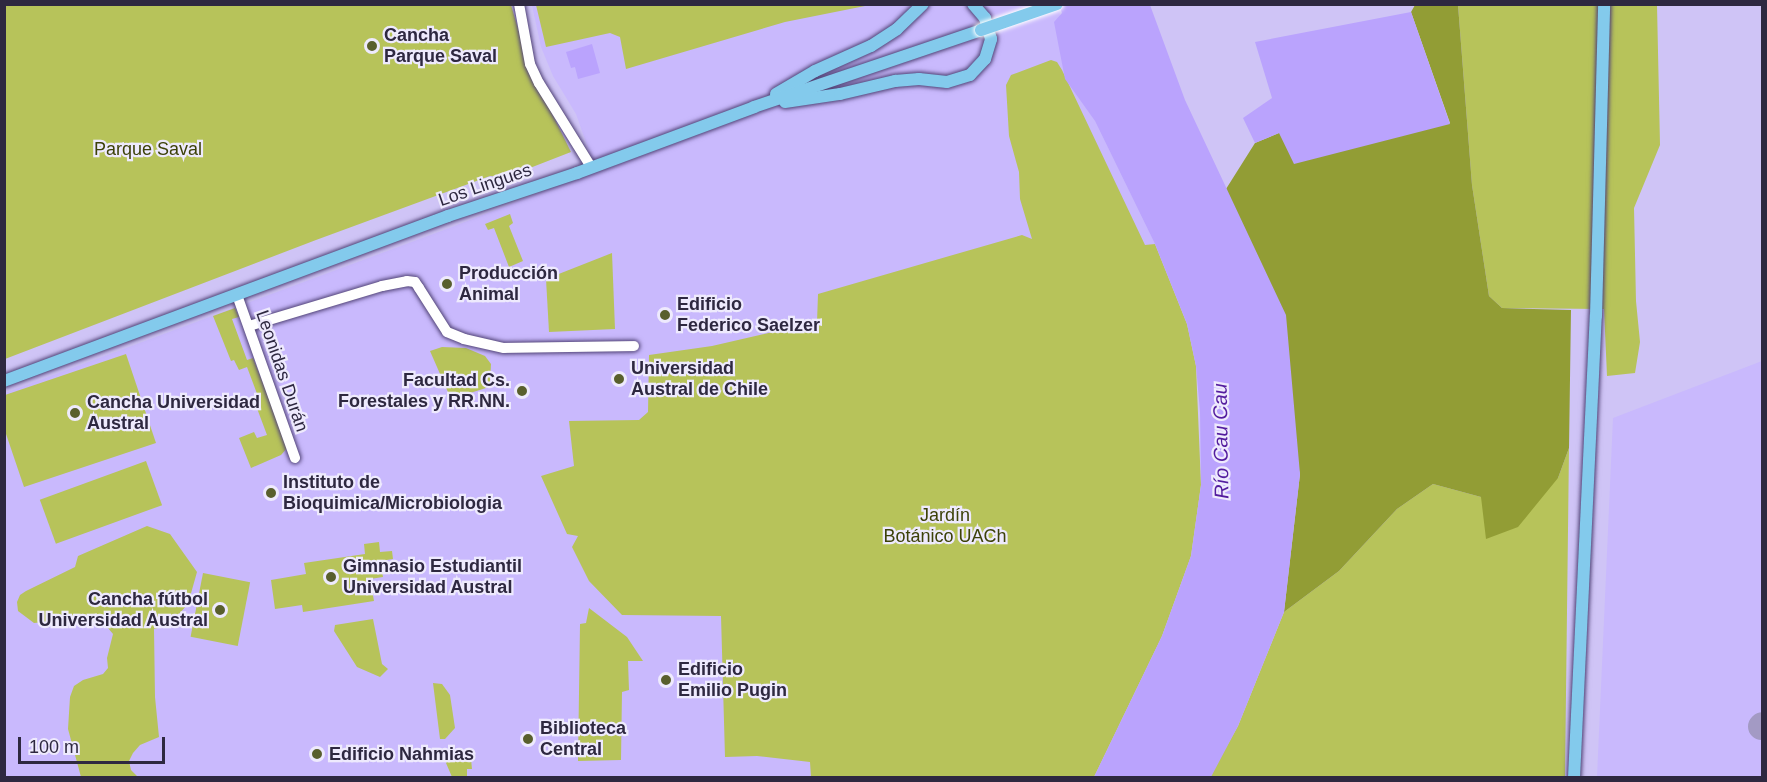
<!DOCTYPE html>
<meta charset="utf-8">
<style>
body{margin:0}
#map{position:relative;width:1767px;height:782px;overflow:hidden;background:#cfc4f6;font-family:Arial,sans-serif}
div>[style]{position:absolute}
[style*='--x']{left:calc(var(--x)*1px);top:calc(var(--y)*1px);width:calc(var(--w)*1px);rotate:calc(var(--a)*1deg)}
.built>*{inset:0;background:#c9b9fd}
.green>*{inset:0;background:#b7c35a;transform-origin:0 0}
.forest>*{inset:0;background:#929d35}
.water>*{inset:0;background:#baa3fd}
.taxiway>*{height:27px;margin:-13.5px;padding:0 13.5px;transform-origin:13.5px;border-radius:13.5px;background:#a39ac4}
.roads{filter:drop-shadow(0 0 2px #514377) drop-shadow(0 0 2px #514377)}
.minor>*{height:10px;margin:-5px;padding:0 5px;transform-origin:5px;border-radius:5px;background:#fff}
.major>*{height:12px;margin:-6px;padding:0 6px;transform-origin:6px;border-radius:6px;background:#83caec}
.bridges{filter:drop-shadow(0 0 2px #fff) drop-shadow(0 0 2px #fff)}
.major-bridge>*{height:12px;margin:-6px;padding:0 6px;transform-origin:6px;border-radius:6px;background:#83caec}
.dots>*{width:16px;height:16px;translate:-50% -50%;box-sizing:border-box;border:3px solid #eeeafd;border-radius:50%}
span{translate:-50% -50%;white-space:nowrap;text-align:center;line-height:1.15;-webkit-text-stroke:4.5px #eeeafd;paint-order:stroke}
.poi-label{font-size:18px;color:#2e2840;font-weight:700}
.left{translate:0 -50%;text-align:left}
.right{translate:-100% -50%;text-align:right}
.park-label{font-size:18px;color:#3c4108}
.street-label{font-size:18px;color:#2e2840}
.water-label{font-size:20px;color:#531c9e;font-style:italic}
.frame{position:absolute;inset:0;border:6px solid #2e2840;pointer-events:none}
.scale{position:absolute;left:18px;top:737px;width:147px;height:27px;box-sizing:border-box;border:3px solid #2e2840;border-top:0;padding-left:8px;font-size:18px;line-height:21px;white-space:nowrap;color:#2e2840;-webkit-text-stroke:4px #eeeafd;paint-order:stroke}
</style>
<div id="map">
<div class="built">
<i style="clip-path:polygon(532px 5px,1059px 5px,1065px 79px,1095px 121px,1155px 244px,1162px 636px,1094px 777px,5px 778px,5px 393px,452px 227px,590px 173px,589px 151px,576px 114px,553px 76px,541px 47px)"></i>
<i style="clip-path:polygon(1762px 361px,1762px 777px,1597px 777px,1613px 418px)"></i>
</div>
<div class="green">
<i style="clip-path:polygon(4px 5px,511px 5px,530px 69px,571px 152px,507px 177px,490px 176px,316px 240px,5px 359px)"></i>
<i style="clip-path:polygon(536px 5px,536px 4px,870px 5px,785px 22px,626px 69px,620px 37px,610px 33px,546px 47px)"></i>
<i style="clip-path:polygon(1458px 5px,1657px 5px,1660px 145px,1634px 208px,1636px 301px,1640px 342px,1635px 373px,1607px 376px,1604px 309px,1502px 308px,1489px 296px,1472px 185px)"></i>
<i style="clip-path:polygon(1051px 60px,1057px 62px,1062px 70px,1145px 245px,1155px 244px,1187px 324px,1196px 366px,1201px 485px,1191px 556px,1162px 636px,1094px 777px,811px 777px,810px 762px,757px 756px,725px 757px,721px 616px,622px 615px,589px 581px,572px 547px,578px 536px,567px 534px,541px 476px,574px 466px,569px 421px,639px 420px,648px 412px,649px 355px,712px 346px,817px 322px,818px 294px,1022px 235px,1032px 239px,1020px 199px,1019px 172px,1009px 136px,1006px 85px,1011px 75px)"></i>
<i style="clip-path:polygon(510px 214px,513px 223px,509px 226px,523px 261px,509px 267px,494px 228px,488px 230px,485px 224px)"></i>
<i style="clip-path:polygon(612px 253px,615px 329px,549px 332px,546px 279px)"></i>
<i style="clip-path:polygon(235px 308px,239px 317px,232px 319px,247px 360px,253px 358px,288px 447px,281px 455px,251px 468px,239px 438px,254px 432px,257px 438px,267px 435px,255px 403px,259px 399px,247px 367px,239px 370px,234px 360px,231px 361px,213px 316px)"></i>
<i style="clip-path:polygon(442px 347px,466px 348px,485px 356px,491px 364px,490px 383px,486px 388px,451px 399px,430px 351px)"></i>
<i style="clip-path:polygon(126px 354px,156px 443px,24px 487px,5px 431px,5px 395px)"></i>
<i style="clip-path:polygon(1569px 448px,1565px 777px,1209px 778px,1238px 726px,1284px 612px,1339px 571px,1397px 509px,1433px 484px,1481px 497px,1558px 478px)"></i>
<i style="left:146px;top:461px;width:47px;height:113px;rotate:70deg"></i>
<i style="clip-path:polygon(147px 526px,170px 534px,197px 572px,188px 604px,169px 625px,154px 629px,155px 697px,159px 737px,140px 745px,133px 753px,129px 761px,131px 770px,138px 777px,81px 777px,68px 729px,70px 697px,74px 686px,83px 680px,103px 674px,108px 668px,107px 658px,113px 634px,108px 628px,84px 618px,34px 623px,18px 611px,17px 602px,20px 595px,26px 591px,75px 567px,78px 556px)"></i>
<i style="clip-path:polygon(379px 542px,380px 552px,392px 551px,393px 559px,380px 561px,383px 577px,370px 579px,374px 601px,303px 612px,302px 605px,275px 609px,271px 580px,306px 574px,304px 563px,365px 554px,364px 544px)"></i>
<i style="left:203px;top:573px;width:48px;height:65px;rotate:11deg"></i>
<i style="clip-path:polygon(589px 608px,627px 637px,643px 661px,628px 661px,629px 690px,622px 692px,621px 760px,578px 761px,580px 624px,586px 623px)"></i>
<i style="clip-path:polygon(373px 619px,382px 664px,388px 669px,380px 677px,357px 667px,334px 631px,335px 625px)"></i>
<i style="clip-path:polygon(433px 683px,442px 684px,450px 695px,455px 728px,445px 739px,440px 739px)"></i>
<i style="clip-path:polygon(457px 749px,467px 753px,471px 759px,472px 769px,467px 769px,467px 776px,495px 777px,452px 777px,446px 763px)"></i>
</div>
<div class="forest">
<i style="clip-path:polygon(1415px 5px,1458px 5px,1472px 185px,1489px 296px,1502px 308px,1571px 310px,1569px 448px,1558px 478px,1518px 527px,1486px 539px,1481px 497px,1433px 484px,1397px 509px,1339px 571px,1284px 612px,1300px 474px,1226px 189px,1255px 143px,1279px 133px,1450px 123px,1411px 12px)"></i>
</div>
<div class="water">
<i style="clip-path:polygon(1059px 5px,1150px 5px,1185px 100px,1286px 315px,1300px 474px,1284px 612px,1238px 726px,1211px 777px,1094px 777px,1162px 636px,1191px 556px,1201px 485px,1200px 412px,1196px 366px,1187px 324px,1155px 244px,1095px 121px,1065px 79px,1054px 22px,1062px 13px)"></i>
<i style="clip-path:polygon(1411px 12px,1450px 124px,1294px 164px,1279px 133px,1255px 143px,1243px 118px,1272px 98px,1255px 42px)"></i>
<i style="clip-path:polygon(592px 44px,600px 73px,578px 79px,575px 67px,571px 68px,566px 52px)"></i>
</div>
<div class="taxiway">
<i style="--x:1761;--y:726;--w:1;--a:-45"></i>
</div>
<div class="roads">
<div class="minor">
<i style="--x:519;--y:4;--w:61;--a:79.6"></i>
<i style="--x:530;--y:64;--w:21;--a:65"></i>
<i style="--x:539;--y:83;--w:99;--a:58.2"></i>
<i style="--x:237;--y:295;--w:173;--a:70.4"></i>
<i style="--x:249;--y:326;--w:139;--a:-16.7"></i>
<i style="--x:382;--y:286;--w:25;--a:-11"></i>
<i style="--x:407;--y:281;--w:8;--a:7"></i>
<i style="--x:415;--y:282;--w:7;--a:56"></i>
<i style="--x:419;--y:288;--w:52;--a:57.5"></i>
<i style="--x:447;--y:332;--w:18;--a:22"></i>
<i style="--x:464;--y:339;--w:41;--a:12.7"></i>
<i style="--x:504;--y:348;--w:130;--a:-0.9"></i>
</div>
<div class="major">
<i style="--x:776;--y:94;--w:45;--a:-30.5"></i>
<i style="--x:815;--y:71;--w:61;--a:-24.1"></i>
<i style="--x:871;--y:46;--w:31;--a:-33"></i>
<i style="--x:897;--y:29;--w:36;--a:-44"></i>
<i style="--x:785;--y:102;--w:56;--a:-8.3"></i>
<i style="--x:840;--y:94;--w:57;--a:-13.3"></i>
<i style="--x:895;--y:81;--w:24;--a:-5"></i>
<i style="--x:919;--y:79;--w:28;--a:6"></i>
<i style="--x:947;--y:82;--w:24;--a:-17"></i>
<i style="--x:970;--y:75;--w:22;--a:-47"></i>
<i style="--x:985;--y:59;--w:21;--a:-73"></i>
<i style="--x:991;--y:39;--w:22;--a:-106"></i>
<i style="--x:985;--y:18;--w:18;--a:-131"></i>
<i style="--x:4;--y:381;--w:474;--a:-20.4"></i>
<i style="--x:448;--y:216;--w:136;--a:-18.4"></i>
<i style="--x:577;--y:173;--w:189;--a:-20.4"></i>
<i style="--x:754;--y:107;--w:240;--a:-18.7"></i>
<i style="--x:1574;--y:778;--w:463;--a:-87.3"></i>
<i style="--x:1596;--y:316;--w:312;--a:-88.5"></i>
</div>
</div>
<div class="bridges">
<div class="major-bridge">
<i style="--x:981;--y:30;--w:80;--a:-18.9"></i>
</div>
</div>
<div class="dots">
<i style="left:372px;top:46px;background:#595f2d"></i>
<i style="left:447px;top:284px;background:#595f2d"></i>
<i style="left:665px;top:315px;background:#595f2d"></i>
<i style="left:619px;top:379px;background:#595f2d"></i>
<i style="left:522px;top:391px;background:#595f2d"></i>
<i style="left:75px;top:413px;background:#595f2d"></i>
<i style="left:271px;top:493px;background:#595f2d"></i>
<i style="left:331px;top:577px;background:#595f2d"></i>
<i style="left:220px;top:610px;background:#595f2d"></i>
<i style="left:666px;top:680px;background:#595f2d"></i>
<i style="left:528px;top:739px;background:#595f2d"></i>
<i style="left:317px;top:754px;background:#595f2d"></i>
</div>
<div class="poi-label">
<span class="left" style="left:384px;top:46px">Cancha<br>Parque Saval</span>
<span class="left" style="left:459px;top:284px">Producción<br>Animal</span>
<span class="left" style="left:677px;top:315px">Edificio<br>Federico Saelzer</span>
<span class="left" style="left:631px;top:379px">Universidad<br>Austral de Chile</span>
<span class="right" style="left:510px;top:391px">Facultad Cs.<br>Forestales y RR.NN.</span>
<span class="left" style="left:87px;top:413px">Cancha Universidad<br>Austral</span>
<span class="left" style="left:283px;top:493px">Instituto de<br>Bioquimica/Microbiologia</span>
<span class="left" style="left:343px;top:577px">Gimnasio Estudiantil<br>Universidad Austral</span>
<span class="right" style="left:208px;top:610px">Cancha fútbol<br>Universidad Austral</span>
<span class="left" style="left:678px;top:680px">Edificio<br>Emilio Pugin</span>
<span class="left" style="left:540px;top:739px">Biblioteca<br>Central</span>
<span class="left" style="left:329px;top:754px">Edificio Nahmias</span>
</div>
<div class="park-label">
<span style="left:148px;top:149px">Parque Saval</span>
<span style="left:945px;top:526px">Jardín<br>Botánico UACh</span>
</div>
<div class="street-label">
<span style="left:485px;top:185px;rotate:-19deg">Los Lingues</span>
<span style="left:282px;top:371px;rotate:71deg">Leonidas Durán</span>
</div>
<div class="water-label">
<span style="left:1221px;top:441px;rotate:-91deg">Río Cau Cau</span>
</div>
<div class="frame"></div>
<div class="scale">100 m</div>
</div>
